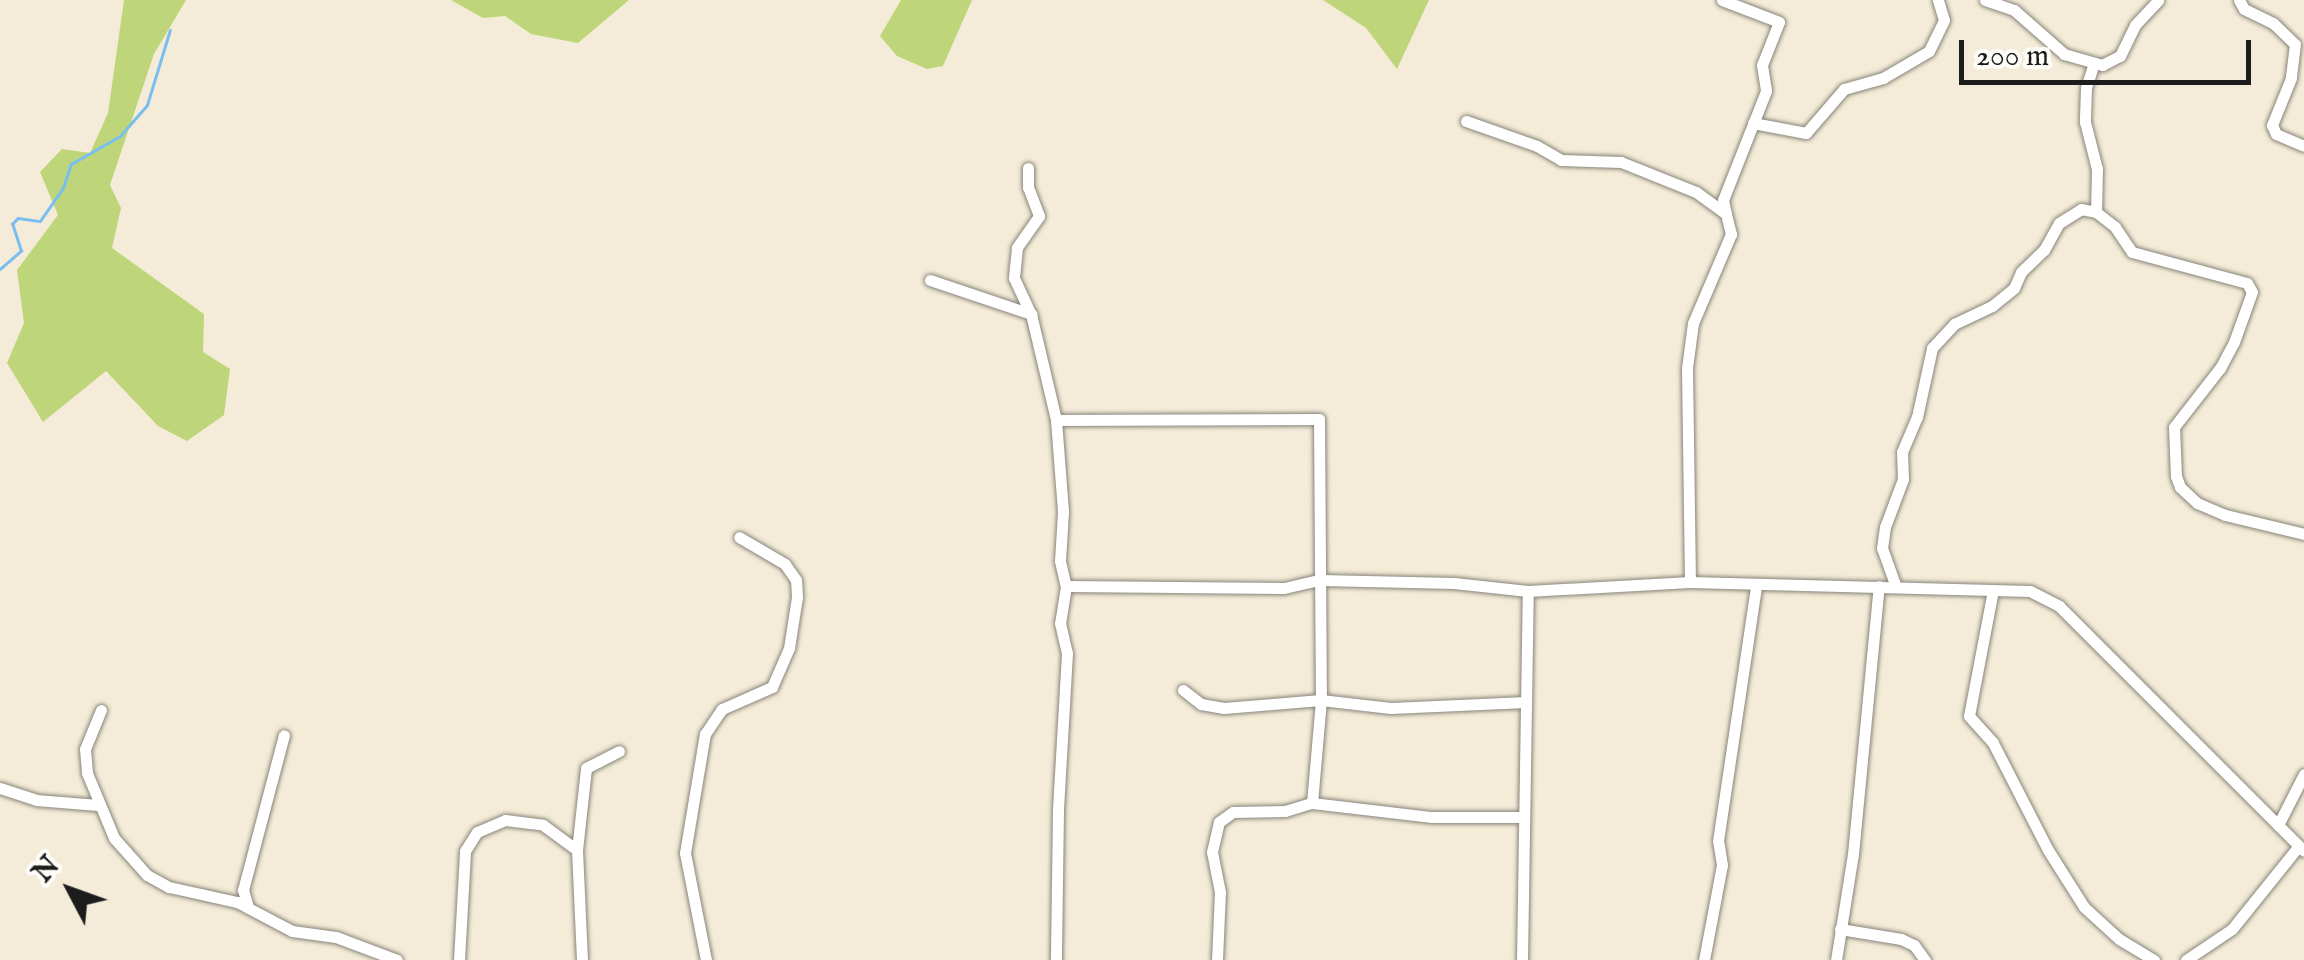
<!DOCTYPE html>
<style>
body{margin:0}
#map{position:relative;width:2304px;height:960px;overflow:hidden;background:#f4ecd8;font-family:"IM FELL English",serif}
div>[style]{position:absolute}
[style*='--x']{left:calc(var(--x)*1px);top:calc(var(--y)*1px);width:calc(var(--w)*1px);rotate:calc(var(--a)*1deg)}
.green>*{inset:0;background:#bfd579}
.stream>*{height:2.5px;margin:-1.25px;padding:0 1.25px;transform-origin:1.25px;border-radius:1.25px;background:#79bef0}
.roads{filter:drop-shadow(0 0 2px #88847a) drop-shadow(0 0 2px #88847a)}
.minor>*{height:11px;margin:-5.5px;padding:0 5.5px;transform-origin:5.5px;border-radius:5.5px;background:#fff}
span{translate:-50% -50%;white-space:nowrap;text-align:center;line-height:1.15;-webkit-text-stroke:8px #fdfcf7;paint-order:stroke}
.north{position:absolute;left:20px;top:840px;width:100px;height:100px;-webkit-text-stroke:8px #fdfcf7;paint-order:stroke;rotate:311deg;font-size:28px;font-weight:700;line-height:40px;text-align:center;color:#1c1c1c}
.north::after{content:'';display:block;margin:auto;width:35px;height:45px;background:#1c1c1c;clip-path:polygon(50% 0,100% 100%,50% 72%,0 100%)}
.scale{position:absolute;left:1959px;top:40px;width:292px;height:45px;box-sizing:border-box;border:5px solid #1c1c1c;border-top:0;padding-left:12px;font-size:30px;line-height:35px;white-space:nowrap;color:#1c1c1c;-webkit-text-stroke:8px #fdfcf7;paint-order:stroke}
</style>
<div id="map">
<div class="green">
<i style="clip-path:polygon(124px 0,186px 0,154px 54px,110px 185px,121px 208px,112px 248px,204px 314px,203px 352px,230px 369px,224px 415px,187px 441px,158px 426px,106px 371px,43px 422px,7px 363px,24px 323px,17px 270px,58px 215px,40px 172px,62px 149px,90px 153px,108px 113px)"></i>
<i style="clip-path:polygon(451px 0,629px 0,578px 43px,531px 34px,505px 16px,483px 18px)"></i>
<i style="clip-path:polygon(901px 0,972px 0,943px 66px,927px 69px,897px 56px,880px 36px)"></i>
<i style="clip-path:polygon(1323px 0,1429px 0,1397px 69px,1366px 28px)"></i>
</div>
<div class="stream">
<i style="--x:0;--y:269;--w:28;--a:-41"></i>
<i style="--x:21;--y:251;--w:28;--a:-108"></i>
<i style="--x:12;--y:224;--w:8;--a:-45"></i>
<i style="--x:18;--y:218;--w:22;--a:8"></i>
<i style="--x:40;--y:221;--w:40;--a:-55.1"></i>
<i style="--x:63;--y:188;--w:25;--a:-72"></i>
<i style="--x:71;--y:164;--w:56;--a:-29.7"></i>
<i style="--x:120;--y:136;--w:41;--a:-48.9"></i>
<i style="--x:147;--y:105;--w:78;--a:-73"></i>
</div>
<div class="roads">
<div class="minor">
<i style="--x:1722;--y:0;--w:61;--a:21.1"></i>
<i style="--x:1779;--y:22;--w:46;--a:111.6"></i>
<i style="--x:1762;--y:65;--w:26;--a:81"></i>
<i style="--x:1766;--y:91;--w:117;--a:111.5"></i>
<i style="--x:1723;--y:200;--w:14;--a:78"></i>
<i style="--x:1985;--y:0;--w:31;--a:19"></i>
<i style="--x:2014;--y:10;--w:67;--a:41.3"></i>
<i style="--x:2064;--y:54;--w:40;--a:16"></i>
<i style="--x:2102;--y:65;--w:20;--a:-27"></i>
<i style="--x:2120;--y:56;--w:34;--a:-64"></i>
<i style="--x:2135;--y:25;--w:34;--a:-47"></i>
<i style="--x:2239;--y:0;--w:10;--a:61"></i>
<i style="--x:2244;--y:9;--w:32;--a:26"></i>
<i style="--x:2273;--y:23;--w:30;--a:44"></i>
<i style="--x:2295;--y:44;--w:34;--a:97"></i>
<i style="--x:2291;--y:78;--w:51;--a:112"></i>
<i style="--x:2272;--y:125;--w:10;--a:66"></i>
<i style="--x:2276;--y:134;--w:30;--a:23"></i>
<i style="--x:2094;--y:63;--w:26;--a:108"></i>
<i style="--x:2086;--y:88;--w:34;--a:92"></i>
<i style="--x:2085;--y:122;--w:49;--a:75.7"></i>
<i style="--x:2097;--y:169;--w:43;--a:91.3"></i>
<i style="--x:1466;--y:121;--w:75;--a:19.4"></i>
<i style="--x:1537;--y:146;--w:28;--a:30"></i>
<i style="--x:1561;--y:160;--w:60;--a:1.9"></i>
<i style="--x:1621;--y:162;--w:81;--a:21.8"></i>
<i style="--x:1696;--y:192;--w:37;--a:36"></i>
<i style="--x:1726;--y:214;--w:21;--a:76"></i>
<i style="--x:1731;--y:234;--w:97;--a:113.1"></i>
<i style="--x:1693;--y:323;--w:45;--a:97.6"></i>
<i style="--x:1687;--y:368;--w:214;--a:89.2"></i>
<i style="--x:1753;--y:123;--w:54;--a:10.7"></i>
<i style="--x:1806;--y:133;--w:58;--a:-49.2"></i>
<i style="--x:1844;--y:89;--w:41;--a:-15.8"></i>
<i style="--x:1883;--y:78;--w:53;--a:-30.4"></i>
<i style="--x:1929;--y:51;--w:34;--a:-64"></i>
<i style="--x:1944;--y:20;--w:21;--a:-107"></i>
<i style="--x:1028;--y:168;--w:19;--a:90"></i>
<i style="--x:1028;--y:187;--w:31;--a:69"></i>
<i style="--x:1039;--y:216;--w:39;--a:125"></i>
<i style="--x:1017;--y:248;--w:30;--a:96"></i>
<i style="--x:1014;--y:278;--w:40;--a:65"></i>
<i style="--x:1031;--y:314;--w:109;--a:76.7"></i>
<i style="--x:1056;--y:420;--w:92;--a:85.6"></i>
<i style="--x:1063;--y:512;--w:49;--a:93.5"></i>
<i style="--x:1060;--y:561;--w:26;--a:77"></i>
<i style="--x:1066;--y:586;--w:37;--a:99"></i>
<i style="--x:1060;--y:623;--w:31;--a:77"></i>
<i style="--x:1067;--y:653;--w:157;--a:93.3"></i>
<i style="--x:1058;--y:810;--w:150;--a:90.8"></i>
<i style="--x:930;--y:280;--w:107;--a:18.6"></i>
<i style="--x:1056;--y:420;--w:263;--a:-0.2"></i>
<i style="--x:1319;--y:419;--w:281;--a:89.6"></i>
<i style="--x:1321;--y:700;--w:103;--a:95"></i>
<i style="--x:1312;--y:803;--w:121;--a:6.7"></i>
<i style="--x:1432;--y:817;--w:91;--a:0"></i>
<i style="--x:1066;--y:586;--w:218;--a:0.5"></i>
<i style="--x:1284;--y:588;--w:37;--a:-13"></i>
<i style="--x:1320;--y:580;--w:134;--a:1.3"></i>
<i style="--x:1454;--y:583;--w:74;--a:6.2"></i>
<i style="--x:1528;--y:591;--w:162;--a:-3.2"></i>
<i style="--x:1690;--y:582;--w:340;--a:1.5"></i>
<i style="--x:2030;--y:591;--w:33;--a:27"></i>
<i style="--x:2059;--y:606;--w:346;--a:45"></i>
<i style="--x:1896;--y:587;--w:41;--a:-109.7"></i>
<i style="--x:1882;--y:548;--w:21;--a:-82"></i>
<i style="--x:1885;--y:527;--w:51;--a:-69.4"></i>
<i style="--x:1903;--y:479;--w:27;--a:-92"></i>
<i style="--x:1902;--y:452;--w:38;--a:-67"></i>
<i style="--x:1917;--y:417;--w:71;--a:-77.7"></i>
<i style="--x:1932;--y:348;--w:33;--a:-47"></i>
<i style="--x:1954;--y:324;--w:42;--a:-25.3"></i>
<i style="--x:1992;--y:306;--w:28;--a:-39"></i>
<i style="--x:2014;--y:288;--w:17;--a:-66"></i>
<i style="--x:2021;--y:272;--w:32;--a:-44"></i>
<i style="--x:2044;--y:250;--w:31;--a:-61"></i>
<i style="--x:2059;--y:223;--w:26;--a:-32"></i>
<i style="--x:2081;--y:209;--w:15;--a:11"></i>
<i style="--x:2096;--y:212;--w:24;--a:38"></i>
<i style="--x:2115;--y:227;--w:30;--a:56"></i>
<i style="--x:2132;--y:252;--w:119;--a:15.1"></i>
<i style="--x:2247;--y:283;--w:10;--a:61"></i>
<i style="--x:2252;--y:292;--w:53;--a:109.8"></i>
<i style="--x:2234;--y:342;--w:30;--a:118"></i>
<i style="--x:2220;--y:368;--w:75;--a:127.9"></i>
<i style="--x:2174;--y:427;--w:49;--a:87.7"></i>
<i style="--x:2176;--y:476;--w:12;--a:70"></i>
<i style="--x:2180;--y:487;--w:23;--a:43"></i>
<i style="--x:2197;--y:503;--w:30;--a:23"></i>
<i style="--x:2225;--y:515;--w:81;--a:13.5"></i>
<i style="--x:1993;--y:590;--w:128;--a:100.8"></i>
<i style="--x:1969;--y:716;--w:36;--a:48"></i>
<i style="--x:1993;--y:743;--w:120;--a:62.8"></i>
<i style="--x:2048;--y:850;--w:67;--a:57.7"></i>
<i style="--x:2084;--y:907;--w:47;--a:42.4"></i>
<i style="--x:2119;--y:939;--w:41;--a:31"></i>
<i style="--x:1183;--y:690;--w:23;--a:38"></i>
<i style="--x:1201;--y:704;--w:23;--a:10"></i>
<i style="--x:1224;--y:708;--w:97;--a:-4.7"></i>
<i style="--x:1321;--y:700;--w:70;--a:6.5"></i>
<i style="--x:1391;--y:708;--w:135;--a:-2.5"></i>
<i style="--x:101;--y:710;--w:42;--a:112.3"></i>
<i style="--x:85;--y:749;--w:24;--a:85"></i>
<i style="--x:87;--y:773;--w:70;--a:67.4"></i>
<i style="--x:114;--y:838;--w:50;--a:48.3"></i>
<i style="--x:147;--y:875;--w:25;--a:29"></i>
<i style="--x:169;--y:887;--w:70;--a:12.4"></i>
<i style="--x:237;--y:902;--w:62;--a:27.8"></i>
<i style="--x:292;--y:931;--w:44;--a:7.8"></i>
<i style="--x:336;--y:937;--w:65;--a:20.7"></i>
<i style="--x:0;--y:788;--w:38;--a:18"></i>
<i style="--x:36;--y:800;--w:62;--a:4.6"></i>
<i style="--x:2278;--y:825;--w:57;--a:-63"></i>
<i style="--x:248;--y:907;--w:18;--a:-106"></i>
<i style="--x:243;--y:890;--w:160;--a:-75.2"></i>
<i style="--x:1840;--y:929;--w:62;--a:9.3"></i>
<i style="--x:1901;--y:939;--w:14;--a:25"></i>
<i style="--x:1914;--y:945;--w:19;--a:54"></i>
<i style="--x:459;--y:960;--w:109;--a:-86.8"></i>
<i style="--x:465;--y:851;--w:22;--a:-58"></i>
<i style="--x:477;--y:832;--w:30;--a:-23"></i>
<i style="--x:505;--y:820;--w:38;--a:7"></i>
<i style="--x:543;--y:825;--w:42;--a:36.3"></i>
<i style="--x:582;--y:960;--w:110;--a:-92.6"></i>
<i style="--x:577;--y:850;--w:82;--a:-83.7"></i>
<i style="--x:586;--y:768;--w:37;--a:-27"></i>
<i style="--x:706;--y:960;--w:109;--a:-101.1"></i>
<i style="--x:685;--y:853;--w:121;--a:-80.5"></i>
<i style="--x:705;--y:734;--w:30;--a:-56"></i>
<i style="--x:722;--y:709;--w:55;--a:-23.7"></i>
<i style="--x:772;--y:687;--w:43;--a:-66.4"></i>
<i style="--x:789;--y:648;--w:52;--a:-81.1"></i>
<i style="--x:797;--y:597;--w:17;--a:-93"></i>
<i style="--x:796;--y:580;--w:19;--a:-125"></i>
<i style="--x:785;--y:564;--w:53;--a:-149.6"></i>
<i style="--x:1217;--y:960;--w:68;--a:-87.5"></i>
<i style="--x:1220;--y:892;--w:41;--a:-101.3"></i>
<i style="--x:1212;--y:852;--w:31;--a:-77"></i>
<i style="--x:1219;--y:822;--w:17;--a:-36"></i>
<i style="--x:1233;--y:812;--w:52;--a:-1.1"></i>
<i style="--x:1285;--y:811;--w:28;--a:-17"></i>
<i style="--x:1522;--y:960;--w:369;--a:-89.1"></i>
<i style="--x:1704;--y:960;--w:97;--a:-79.3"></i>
<i style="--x:1722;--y:865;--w:24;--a:-99"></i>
<i style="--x:1718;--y:841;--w:257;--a:-81.5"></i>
<i style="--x:1836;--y:960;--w:107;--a:-80.9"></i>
<i style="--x:1853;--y:854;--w:269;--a:-84.5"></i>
<i style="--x:2186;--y:960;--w:55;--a:-34"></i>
<i style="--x:2232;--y:929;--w:105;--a:-51.2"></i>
</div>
</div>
<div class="north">N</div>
<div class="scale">200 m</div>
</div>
